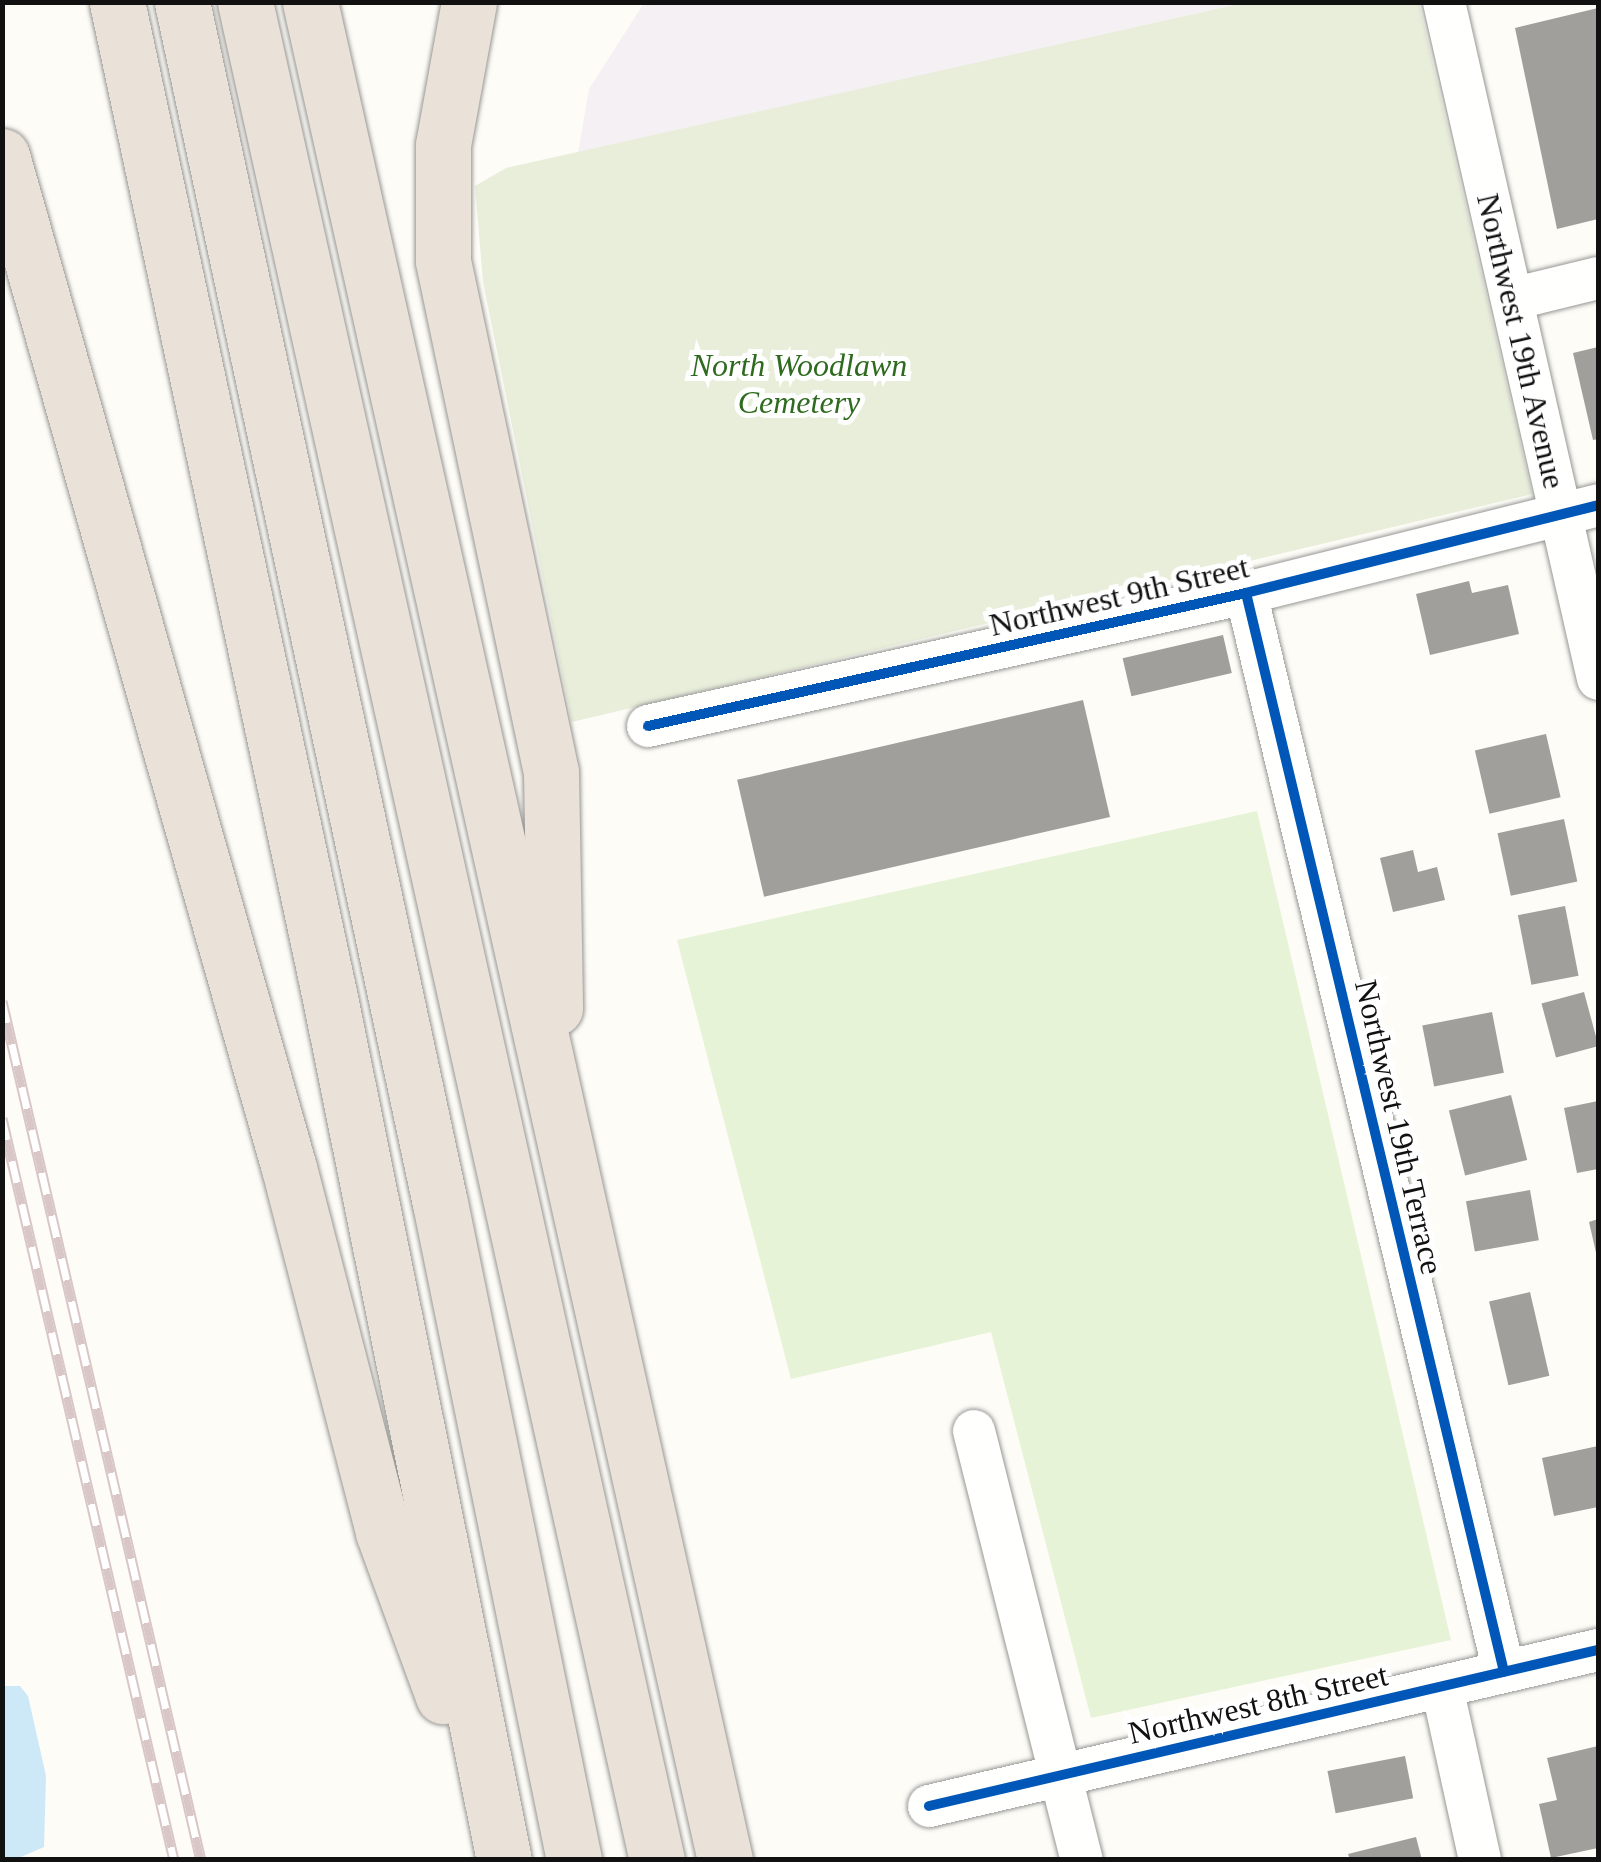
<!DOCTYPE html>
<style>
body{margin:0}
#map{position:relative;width:1601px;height:1862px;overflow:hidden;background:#fdfcf7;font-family:Georgia,serif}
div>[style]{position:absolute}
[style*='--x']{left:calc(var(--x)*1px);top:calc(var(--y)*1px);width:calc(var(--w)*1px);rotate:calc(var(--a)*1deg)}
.industrial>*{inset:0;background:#f5f0f3}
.green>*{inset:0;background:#e7f3d7}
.cemetery>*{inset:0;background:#e9eedb}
.water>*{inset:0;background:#cde8f7}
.building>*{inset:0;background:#a19f9c;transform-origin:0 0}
.roads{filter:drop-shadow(0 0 2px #979795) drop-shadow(0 0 2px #979795)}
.street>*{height:42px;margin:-21px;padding:0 21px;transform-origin:21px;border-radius:21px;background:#fffffe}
.highway>*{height:55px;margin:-27.5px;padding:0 27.5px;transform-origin:27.5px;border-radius:27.5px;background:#eae1d8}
.rail>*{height:11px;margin-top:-5.5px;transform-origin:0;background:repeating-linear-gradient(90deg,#fff 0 22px,#d9c6c7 0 44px);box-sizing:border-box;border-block:2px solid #d9c6c7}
.cycleway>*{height:10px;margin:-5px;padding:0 5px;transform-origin:5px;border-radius:5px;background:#0057b8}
span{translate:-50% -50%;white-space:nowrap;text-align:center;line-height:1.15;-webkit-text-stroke:10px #fff;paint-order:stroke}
.street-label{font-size:32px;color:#111}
.park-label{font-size:32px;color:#2f6b1f;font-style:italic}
.frame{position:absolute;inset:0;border:5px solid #111;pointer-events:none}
</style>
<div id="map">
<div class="industrial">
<i style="clip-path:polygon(644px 3px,1243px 3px,578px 153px,589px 89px)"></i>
</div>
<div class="green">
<i style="clip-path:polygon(1257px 811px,1451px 1640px,1091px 1718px,991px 1332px,791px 1379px,677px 940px)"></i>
</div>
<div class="cemetery">
<i style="clip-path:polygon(1243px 3px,1419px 3px,1532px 494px,572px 722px,483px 282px,475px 186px,506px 168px)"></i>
</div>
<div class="water">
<i style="clip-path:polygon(2px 1686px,20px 1686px,28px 1696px,46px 1776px,44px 1847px,16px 1859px,3px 1859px)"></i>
</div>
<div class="building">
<i style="clip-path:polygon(1598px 8px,1598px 219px,1557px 229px,1515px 28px)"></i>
<i style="clip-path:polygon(1598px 347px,1598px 439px,1593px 440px,1573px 353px)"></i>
<i style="clip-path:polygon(1469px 581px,1472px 593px,1508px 585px,1519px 634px,1430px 655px,1416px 594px)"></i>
<i style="left:1223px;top:635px;width:39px;height:103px;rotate:77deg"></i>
<i style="left:1083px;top:700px;width:120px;height:355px;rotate:77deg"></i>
<i style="left:1546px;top:734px;width:65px;height:73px;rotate:77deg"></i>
<i style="left:1564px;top:819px;width:64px;height:68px;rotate:78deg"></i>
<i style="clip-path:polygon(1413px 850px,1418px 872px,1437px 867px,1445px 900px,1393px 912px,1380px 858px)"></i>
<i style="left:1565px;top:906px;width:71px;height:48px;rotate:79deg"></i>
<i style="left:1584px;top:992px;width:56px;height:44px;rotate:75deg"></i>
<i style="left:1492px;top:1012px;width:62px;height:71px;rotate:79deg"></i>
<i style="left:1511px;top:1095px;width:67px;height:64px;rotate:76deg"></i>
<i style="clip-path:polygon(1598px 1101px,1598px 1169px,1577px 1173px,1564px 1108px)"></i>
<i style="left:1530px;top:1190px;width:51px;height:65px;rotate:80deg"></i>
<i style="clip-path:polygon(1598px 1219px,1598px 1257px,1597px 1257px,1589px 1222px)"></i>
<i style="left:1530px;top:1292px;width:86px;height:42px;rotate:77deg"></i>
<i style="clip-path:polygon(1598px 1446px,1598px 1507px,1554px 1516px,1542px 1458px)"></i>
<i style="clip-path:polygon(1598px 1746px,1598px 1848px,1551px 1858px,1539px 1804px,1557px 1800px,1547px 1758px)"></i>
<i style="left:1405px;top:1756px;width:43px;height:79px;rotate:79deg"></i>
<i style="clip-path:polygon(1416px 1837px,1422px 1860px,1350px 1860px,1348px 1854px)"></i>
</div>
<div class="roads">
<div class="street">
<i style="--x:1444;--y:2;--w:694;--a:77.18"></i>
<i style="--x:1512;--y:299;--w:89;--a:-13.7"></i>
<i style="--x:1246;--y:593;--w:1109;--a:76.55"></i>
<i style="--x:648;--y:726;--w:613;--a:-12.54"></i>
<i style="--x:1246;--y:593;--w:363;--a:-14"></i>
<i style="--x:974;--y:1431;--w:442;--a:75.9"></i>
<i style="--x:1442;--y:1687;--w:177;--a:77.6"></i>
<i style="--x:929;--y:1806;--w:687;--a:-13.13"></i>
</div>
<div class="highway">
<i style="--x:117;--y:2;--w:1019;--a:77.93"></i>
<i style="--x:330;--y:998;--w:879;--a:78.59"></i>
<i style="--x:182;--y:2;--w:1228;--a:77.88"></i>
<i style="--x:440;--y:1203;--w:671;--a:78.47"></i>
<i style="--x:245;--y:2;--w:1903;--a:77.5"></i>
<i style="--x:310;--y:2;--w:1904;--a:77.41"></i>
<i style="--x:469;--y:2;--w:145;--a:100.3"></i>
<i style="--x:443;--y:145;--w:116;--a:90"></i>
<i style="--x:443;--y:261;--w:522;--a:78.07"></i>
<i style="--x:551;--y:772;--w:236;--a:89"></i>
<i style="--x:2;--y:156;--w:1052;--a:74.17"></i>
<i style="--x:289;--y:1168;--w:376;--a:75.5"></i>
<i style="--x:383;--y:1532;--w:175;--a:69.9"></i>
</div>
</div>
<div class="rail">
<i style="--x:2;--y:1001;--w:882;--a:76.96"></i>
<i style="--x:2;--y:1118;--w:762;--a:76.95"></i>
</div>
<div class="cycleway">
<i style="--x:1246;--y:593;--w:1109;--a:76.55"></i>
<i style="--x:648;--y:726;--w:613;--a:-12.54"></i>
<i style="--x:1246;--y:593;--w:363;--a:-14"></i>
<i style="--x:929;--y:1806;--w:687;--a:-13.13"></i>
</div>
<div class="street-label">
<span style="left:1521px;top:341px;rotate:77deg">Northwest 19th Avenue</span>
<span style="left:1119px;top:596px;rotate:-13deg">Northwest 9th Street</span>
<span style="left:1399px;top:1127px;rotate:77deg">Northwest 19th Terrace</span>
<span style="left:1258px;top:1704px;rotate:-13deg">Northwest 8th Street</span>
</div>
<div class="park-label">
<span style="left:799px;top:384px">North Woodlawn<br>Cemetery</span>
</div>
<div class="frame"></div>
</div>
